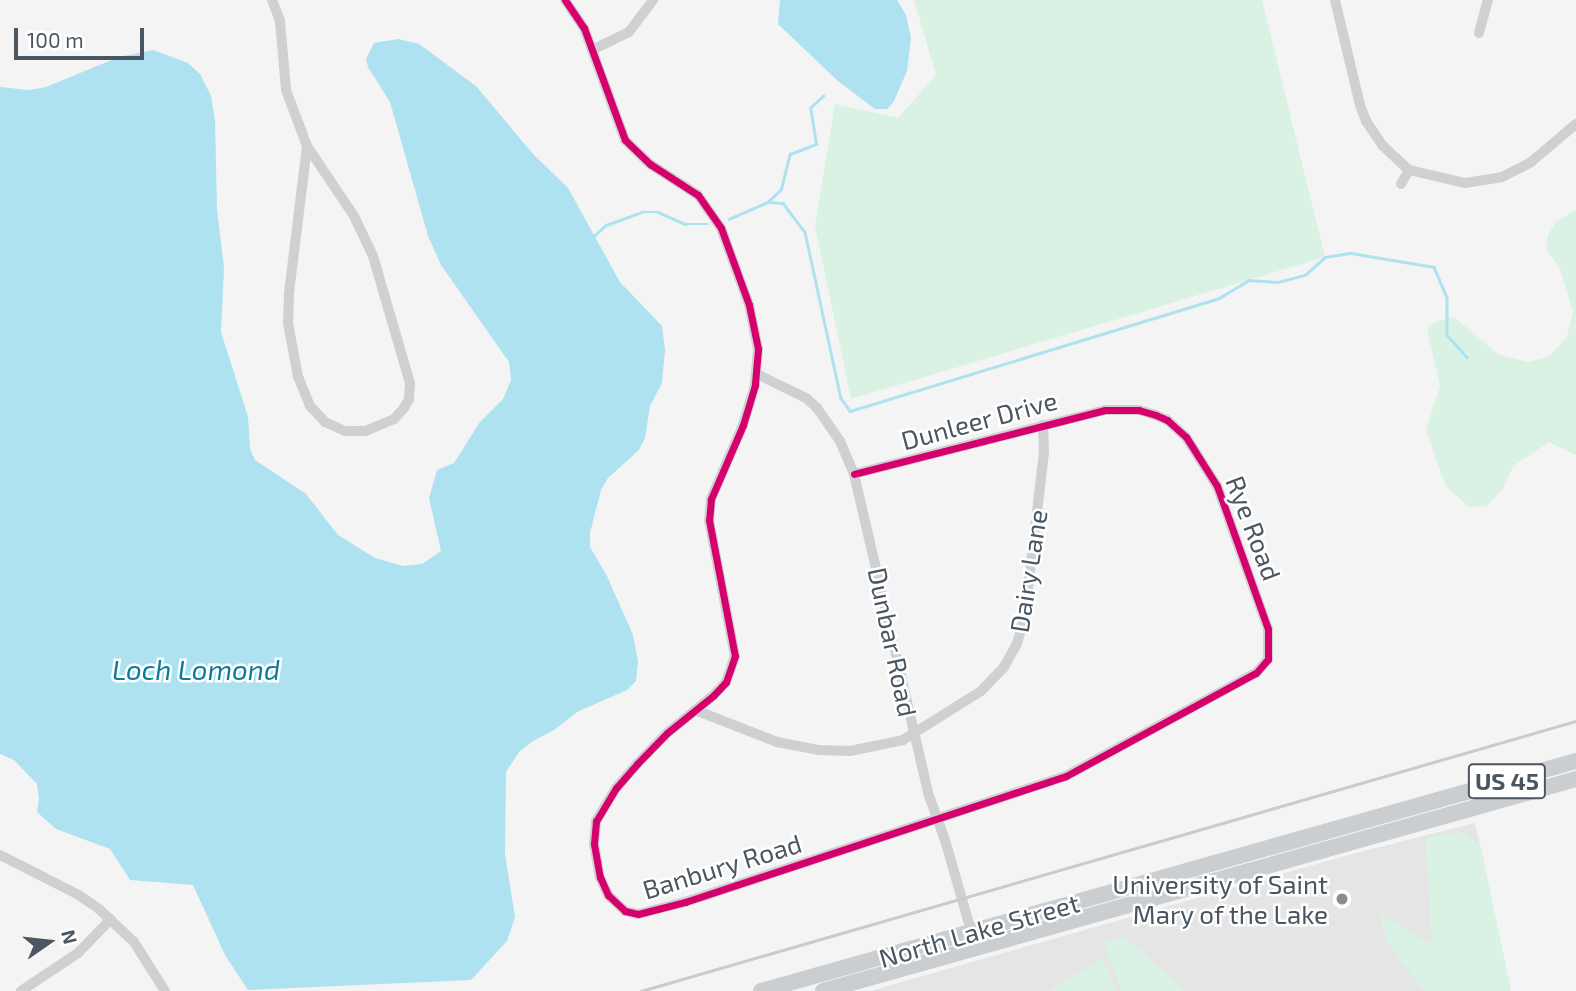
<!DOCTYPE html>
<style>
body{margin:0}
#map{position:relative;width:1576px;height:991px;overflow:hidden;background:#f4f4f4;font-family:"Exo 2",sans-serif}
div>[style]{position:absolute}
[style*='--x']{left:calc(var(--x)*1px);top:calc(var(--y)*1px);width:calc(var(--w)*1px);rotate:calc(var(--a)*1deg)}
.education>*{inset:0;background:#e6e5e6}
.green>*{inset:0;background:#d9f2e3}
.water>*{inset:0;background:#aee2f0}
.stream>*{height:2.5px;margin:-1.25px;padding:0 1.25px;transform-origin:1.25px;border-radius:1.25px;background:#aee2f0}
.minor>*{height:10px;margin:-5px;padding:0 5px;transform-origin:5px;border-radius:5px;background:#ced0d2}
.primary>*{height:16px;margin:-8px;padding:0 8px;transform-origin:8px;border-radius:8px;background:#caced1}
.rail>*{height:2.5px;margin:-1.25px;padding:0 1.25px;transform-origin:1.25px;border-radius:1.25px;background:#c9cacc}
.cycleway>*{height:7px;margin:-3.5px;padding:0 3.5px;transform-origin:3.5px;border-radius:3.5px;background:#d6006c}
.dots>*{width:19px;height:19px;translate:-50% -50%;box-sizing:border-box;border:4px solid #fff;border-radius:50%}
span{translate:-50% -50%;white-space:nowrap;text-align:center;line-height:1.15;-webkit-text-stroke:5px #fff;paint-order:stroke}
.shield-label span{padding:2px 5px;background:#fff;border:2px solid;border-radius:5px;-webkit-text-stroke-width:0}
.shield-label{font-size:24px;color:#4a5661;font-weight:700}
.street-label{font-size:26px;color:#4a5661}
.poi-label{font-size:26px;color:#4a5661}
.right{translate:-100% -50%;text-align:right}
.water-label{font-size:28px;color:#0c7c9b;font-style:italic}
.north{position:absolute;left:14px;top:907px;width:70px;height:70px;-webkit-text-stroke:5px #fff;paint-order:stroke;rotate:76deg;font-size:19px;font-weight:700;line-height:28px;text-align:center;color:#4a5661}
.north::after{content:'';display:block;margin:auto;width:24px;height:32px;background:#4a5661;clip-path:polygon(50% 0,100% 100%,50% 72%,0 100%)}
.scale{position:absolute;left:14px;top:28px;width:130px;height:32px;box-sizing:border-box;border:4px solid #4a5661;border-top:0;padding-left:9px;font-size:21px;line-height:24px;white-space:nowrap;color:#4a5661;-webkit-text-stroke:5px #fff;paint-order:stroke}
</style>
<div id="map">
<div class="education">
<i style="clip-path:polygon(1475px 823px,1511px 991px,870px 991px,1352px 854px)"></i>
</div>
<div class="green">
<i style="clip-path:polygon(914px 0,1262px 0,1325px 257px,851px 399px,815px 226px,835px 104px,898px 118px,936px 75px)"></i>
<i style="clip-path:polygon(1576px 210px,1576px 455px,1549px 442px,1513px 466px,1503px 489px,1487px 506px,1469px 507px,1445px 485px,1426px 430px,1440px 386px,1427px 329px,1435px 322px,1454px 317px,1499px 355px,1527px 362px,1548px 357px,1566px 339px,1573px 312px,1559px 266px,1546px 249px,1548px 235px,1556px 222px)"></i>
<i style="clip-path:polygon(1463px 832px,1481px 847px,1511px 991px,1424px 991px,1389px 944px,1379px 914px,1432px 944px,1426px 838px)"></i>
<i style="clip-path:polygon(1123px 936px,1186px 991px,1122px 991px,1104px 942px)"></i>
<i style="clip-path:polygon(1102px 958px,1117px 991px,1050px 991px)"></i>
</div>
<div class="water">
<i style="clip-path:polygon(780px 0,897px 0,906px 15px,911px 38px,907px 71px,893px 103px,887px 109px,875px 109px,839px 82px,778px 24px)"></i>
<i style="clip-path:polygon(398px 39px,419px 44px,476px 86px,533px 154px,568px 188px,620px 282px,662px 326px,665px 350px,662px 383px,650px 406px,645px 438px,639px 450px,608px 478px,601px 490px,590px 533px,590px 547px,607px 576px,633px 635px,638px 661px,636px 681px,627px 690px,577px 712px,554px 730px,533px 741px,519px 752px,506px 772px,505px 854px,515px 917px,507px 941px,471px 980px,248px 990px,225px 955px,193px 885px,130px 880px,110px 849px,56px 829px,47px 821px,37px 812px,39px 800px,37px 784px,14px 760px,0 754px,0 87px,29px 90px,46px 87px,119px 57px,153px 50px,188px 63px,200px 74px,211px 96px,215px 120px,217px 209px,224px 268px,221px 332px,248px 417px,250px 449px,255px 460px,306px 494px,338px 535px,375px 558px,403px 566px,422px 564px,441px 551px,429px 498px,437px 470px,454px 463px,480px 422px,503px 399px,511px 380px,509px 362px,441px 265px,428px 236px,390px 102px,368px 67px,366px 59px,374px 43px)"></i>
</div>
<div class="stream">
<i style="--x:768;--y:202;--w:15;--a:4"></i>
<i style="--x:783;--y:203;--w:36;--a:53"></i>
<i style="--x:805;--y:232;--w:170;--a:77.8"></i>
<i style="--x:841;--y:398;--w:16;--a:55"></i>
<i style="--x:850;--y:411;--w:386;--a:-17"></i>
<i style="--x:1219;--y:298;--w:35;--a:-31"></i>
<i style="--x:1249;--y:280;--w:29;--a:4"></i>
<i style="--x:1278;--y:282;--w:28;--a:-15"></i>
<i style="--x:1305;--y:275;--w:27;--a:-42"></i>
<i style="--x:1325;--y:257;--w:26;--a:-9"></i>
<i style="--x:1351;--y:253;--w:84;--a:9.6"></i>
<i style="--x:1434;--y:267;--w:33;--a:67"></i>
<i style="--x:1447;--y:297;--w:38;--a:90"></i>
<i style="--x:1447;--y:335;--w:30;--a:48"></i>
<i style="--x:729;--y:219;--w:43;--a:-23.6"></i>
<i style="--x:768;--y:202;--w:18;--a:-45"></i>
<i style="--x:781;--y:189;--w:36;--a:-76"></i>
<i style="--x:790;--y:154;--w:28;--a:-21"></i>
<i style="--x:816;--y:144;--w:36;--a:-99"></i>
<i style="--x:810;--y:108;--w:18;--a:-43"></i>
<i style="--x:594;--y:236;--w:16;--a:-43"></i>
<i style="--x:606;--y:225;--w:38;--a:-20"></i>
<i style="--x:642;--y:212;--w:16;--a:0"></i>
<i style="--x:658;--y:212;--w:30;--a:24"></i>
<i style="--x:685;--y:224;--w:23;--a:0"></i>
</div>
<div class="minor">
<i style="--x:272;--y:0;--w:22;--a:69"></i>
<i style="--x:280;--y:21;--w:69;--a:85"></i>
<i style="--x:286;--y:90;--w:60;--a:69.4"></i>
<i style="--x:565;--y:0;--w:34;--a:56"></i>
<i style="--x:584;--y:28;--w:119;--a:69.9"></i>
<i style="--x:625;--y:140;--w:35;--a:44"></i>
<i style="--x:650;--y:164;--w:57;--a:32.9"></i>
<i style="--x:698;--y:195;--w:40;--a:55.1"></i>
<i style="--x:721;--y:228;--w:82;--a:70"></i>
<i style="--x:749;--y:305;--w:45;--a:78.4"></i>
<i style="--x:758;--y:349;--w:36;--a:95"></i>
<i style="--x:755;--y:385;--w:42;--a:106.7"></i>
<i style="--x:743;--y:425;--w:81;--a:113.4"></i>
<i style="--x:711;--y:499;--w:21;--a:95"></i>
<i style="--x:709;--y:520;--w:138;--a:79.2"></i>
<i style="--x:735;--y:656;--w:28;--a:109"></i>
<i style="--x:726;--y:682;--w:18;--a:133"></i>
<i style="--x:714;--y:695;--w:60;--a:141"></i>
<i style="--x:667;--y:733;--w:43;--a:134.1"></i>
<i style="--x:637;--y:764;--w:32;--a:131"></i>
<i style="--x:616;--y:788;--w:39;--a:121"></i>
<i style="--x:596;--y:821;--w:23;--a:95"></i>
<i style="--x:594;--y:844;--w:34;--a:80"></i>
<i style="--x:600;--y:877;--w:20;--a:66"></i>
<i style="--x:608;--y:895;--w:23;--a:43"></i>
<i style="--x:625;--y:911;--w:13;--a:13"></i>
<i style="--x:638;--y:914;--w:49;--a:-14.3"></i>
<i style="--x:685;--y:902;--w:401;--a:-18.3"></i>
<i style="--x:1066;--y:776;--w:216;--a:-28.5"></i>
<i style="--x:1256;--y:673;--w:18;--a:-49"></i>
<i style="--x:1268;--y:659;--w:30;--a:-90"></i>
<i style="--x:1268;--y:629;--w:152;--a:-109.6"></i>
<i style="--x:1217;--y:486;--w:58;--a:-122.3"></i>
<i style="--x:1186;--y:437;--w:25;--a:-138"></i>
<i style="--x:1167;--y:420;--w:12;--a:-156"></i>
<i style="--x:1156;--y:415;--w:18;--a:-164"></i>
<i style="--x:1139;--y:410;--w:34;--a:180"></i>
<i style="--x:1105;--y:410;--w:259;--a:165.7"></i>
<i style="--x:1335;--y:0;--w:108;--a:76.6"></i>
<i style="--x:1360;--y:105;--w:17;--a:69"></i>
<i style="--x:1366;--y:121;--w:29;--a:56"></i>
<i style="--x:1382;--y:145;--w:37;--a:43"></i>
<i style="--x:1409;--y:170;--w:57;--a:13.1"></i>
<i style="--x:1465;--y:183;--w:37;--a:-9"></i>
<i style="--x:1502;--y:177;--w:33;--a:-27"></i>
<i style="--x:1531;--y:162;--w:59;--a:-40.2"></i>
<i style="--x:1479;--y:33;--w:34;--a:-75"></i>
<i style="--x:592;--y:50;--w:41;--a:-25.9"></i>
<i style="--x:629;--y:32;--w:40;--a:-53"></i>
<i style="--x:307;--y:146;--w:84;--a:56.1"></i>
<i style="--x:354;--y:216;--w:44;--a:64.6"></i>
<i style="--x:373;--y:256;--w:132;--a:73.8"></i>
<i style="--x:410;--y:383;--w:16;--a:94"></i>
<i style="--x:409;--y:399;--w:10;--a:119"></i>
<i style="--x:404;--y:408;--w:15;--a:132"></i>
<i style="--x:394;--y:419;--w:30;--a:157"></i>
<i style="--x:366;--y:431;--w:21;--a:180"></i>
<i style="--x:345;--y:431;--w:22;--a:-156"></i>
<i style="--x:325;--y:422;--w:22;--a:-133"></i>
<i style="--x:310;--y:406;--w:31;--a:-112"></i>
<i style="--x:298;--y:377;--w:55;--a:-100.5"></i>
<i style="--x:288;--y:323;--w:30;--a:-88"></i>
<i style="--x:289;--y:293;--w:148;--a:-83"></i>
<i style="--x:1401;--y:184;--w:16;--a:-60"></i>
<i style="--x:757;--y:374;--w:55;--a:26.1"></i>
<i style="--x:806;--y:398;--w:15;--a:42"></i>
<i style="--x:817;--y:408;--w:40;--a:55.1"></i>
<i style="--x:840;--y:441;--w:36;--a:67"></i>
<i style="--x:854;--y:474;--w:327;--a:76.9"></i>
<i style="--x:928;--y:793;--w:50;--a:70.1"></i>
<i style="--x:945;--y:840;--w:112;--a:74"></i>
<i style="--x:695;--y:710;--w:88;--a:21.3"></i>
<i style="--x:777;--y:742;--w:43;--a:10.8"></i>
<i style="--x:819;--y:750;--w:31;--a:2"></i>
<i style="--x:850;--y:751;--w:54;--a:-11.7"></i>
<i style="--x:903;--y:740;--w:92;--a:-32.1"></i>
<i style="--x:981;--y:691;--w:33;--a:-46"></i>
<i style="--x:1004;--y:667;--w:26;--a:-61"></i>
<i style="--x:1017;--y:644;--w:31;--a:-75"></i>
<i style="--x:1025;--y:614;--w:162;--a:-83.3"></i>
<i style="--x:1044;--y:453;--w:28;--a:-92"></i>
<i style="--x:0;--y:855;--w:86;--a:26.9"></i>
<i style="--x:77;--y:894;--w:27;--a:34"></i>
<i style="--x:99;--y:909;--w:48;--a:43.3"></i>
<i style="--x:134;--y:942;--w:58;--a:57.7"></i>
<i style="--x:21;--y:991;--w:69;--a:-33.7"></i>
<i style="--x:78;--y:953;--w:47;--a:-45.9"></i>
</div>
<div class="primary">
<i style="--x:761;--y:991;--w:847;--a:-15.76"></i>
<i style="--x:823;--y:991;--w:782;--a:-15.72"></i>
</div>
<div class="rail">
<i style="--x:641;--y:991;--w:973;--a:-16.11"></i>
</div>
<div class="cycleway">
<i style="--x:565;--y:0;--w:34;--a:56"></i>
<i style="--x:584;--y:28;--w:119;--a:69.9"></i>
<i style="--x:625;--y:140;--w:35;--a:44"></i>
<i style="--x:650;--y:164;--w:57;--a:32.9"></i>
<i style="--x:698;--y:195;--w:40;--a:55.1"></i>
<i style="--x:721;--y:228;--w:82;--a:70"></i>
<i style="--x:749;--y:305;--w:45;--a:78.4"></i>
<i style="--x:758;--y:349;--w:36;--a:95"></i>
<i style="--x:755;--y:385;--w:42;--a:106.7"></i>
<i style="--x:743;--y:425;--w:81;--a:113.4"></i>
<i style="--x:711;--y:499;--w:21;--a:95"></i>
<i style="--x:709;--y:520;--w:138;--a:79.2"></i>
<i style="--x:735;--y:656;--w:28;--a:109"></i>
<i style="--x:726;--y:682;--w:18;--a:133"></i>
<i style="--x:714;--y:695;--w:60;--a:141"></i>
<i style="--x:667;--y:733;--w:43;--a:134.1"></i>
<i style="--x:637;--y:764;--w:32;--a:131"></i>
<i style="--x:616;--y:788;--w:39;--a:121"></i>
<i style="--x:596;--y:821;--w:23;--a:95"></i>
<i style="--x:594;--y:844;--w:34;--a:80"></i>
<i style="--x:600;--y:877;--w:20;--a:66"></i>
<i style="--x:608;--y:895;--w:23;--a:43"></i>
<i style="--x:625;--y:911;--w:13;--a:13"></i>
<i style="--x:638;--y:914;--w:49;--a:-14.3"></i>
<i style="--x:685;--y:902;--w:401;--a:-18.3"></i>
<i style="--x:1066;--y:776;--w:216;--a:-28.5"></i>
<i style="--x:1256;--y:673;--w:18;--a:-49"></i>
<i style="--x:1268;--y:659;--w:30;--a:-90"></i>
<i style="--x:1268;--y:629;--w:152;--a:-109.6"></i>
<i style="--x:1217;--y:486;--w:58;--a:-122.3"></i>
<i style="--x:1186;--y:437;--w:25;--a:-138"></i>
<i style="--x:1167;--y:420;--w:12;--a:-156"></i>
<i style="--x:1156;--y:415;--w:18;--a:-164"></i>
<i style="--x:1139;--y:410;--w:34;--a:180"></i>
<i style="--x:1105;--y:410;--w:259;--a:165.7"></i>
</div>
<div class="dots">
<i style="left:1342px;top:899px;background:#868d94"></i>
</div>
<div class="shield-label">
<span style="left:1507px;top:781px">US 45</span>
</div>
<div class="street-label">
<span style="left:979px;top:420px;rotate:-15deg">Dunleer Drive</span>
<span style="left:1254px;top:528px;rotate:69deg">Rye Road</span>
<span style="left:1028px;top:571px;rotate:-81deg">Dairy Lane</span>
<span style="left:893px;top:642px;rotate:78deg">Dunbar Road</span>
<span style="left:722px;top:866px;rotate:-17deg">Banbury Road</span>
<span style="left:979px;top:930px;rotate:-16deg">North Lake Street</span>
</div>
<div class="poi-label">
<span class="right" style="left:1328px;top:899px">University of Saint<br>Mary of the Lake</span>
</div>
<div class="water-label">
<span style="left:196px;top:669px">Loch Lomond</span>
</div>
<div class="north">N</div>
<div class="scale">100 m</div>
</div>
